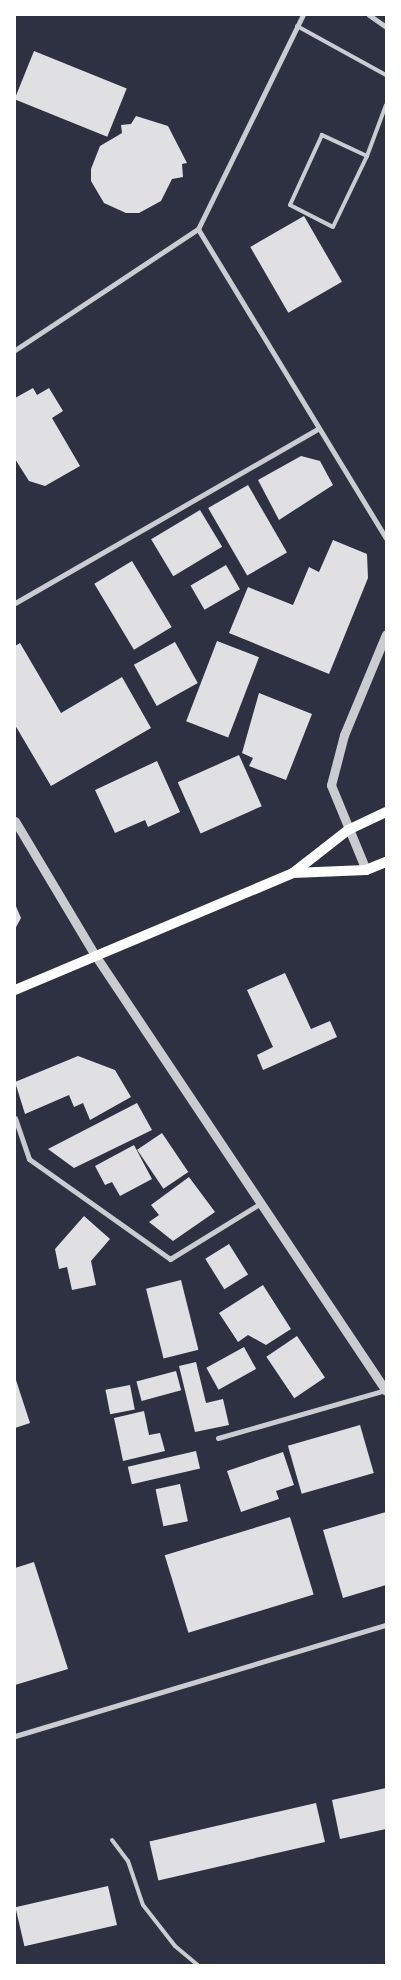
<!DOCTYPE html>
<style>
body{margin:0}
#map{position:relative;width:401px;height:1980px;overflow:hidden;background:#2d3142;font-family:Roboto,sans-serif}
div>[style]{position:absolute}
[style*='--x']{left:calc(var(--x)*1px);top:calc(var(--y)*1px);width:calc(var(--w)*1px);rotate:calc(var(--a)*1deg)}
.building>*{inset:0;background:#e0e0e3;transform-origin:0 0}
.service>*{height:4px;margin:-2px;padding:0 2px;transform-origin:2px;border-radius:2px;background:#caccd0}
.minor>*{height:5px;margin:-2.5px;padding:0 2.5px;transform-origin:2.5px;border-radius:2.5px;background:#caccd0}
.tertiary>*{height:9px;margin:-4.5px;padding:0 4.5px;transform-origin:4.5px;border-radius:4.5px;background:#caccd0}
.secondary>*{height:10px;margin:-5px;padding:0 5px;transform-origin:5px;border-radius:5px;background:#fff}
span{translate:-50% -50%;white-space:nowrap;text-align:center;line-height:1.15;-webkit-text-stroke:5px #fff;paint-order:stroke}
.frame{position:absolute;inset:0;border:16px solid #fff;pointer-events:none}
</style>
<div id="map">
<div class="building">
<i style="left:34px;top:51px;width:100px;height:52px;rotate:22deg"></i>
<i style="clip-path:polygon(136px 116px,168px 126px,187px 163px,182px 164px,183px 177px,172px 179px,161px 201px,139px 213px,126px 213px,104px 203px,91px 181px,91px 169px,100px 146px,122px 133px,121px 125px,131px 124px)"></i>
<i style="left:304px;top:216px;width:76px;height:62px;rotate:60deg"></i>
<i style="clip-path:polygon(33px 388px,37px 395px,49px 388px,63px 411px,52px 418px,80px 466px,45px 486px,29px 481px,15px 459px,15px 398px)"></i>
<i style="clip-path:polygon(301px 456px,320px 461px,333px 485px,279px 520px,258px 480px)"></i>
<i style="left:248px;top:485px;width:78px;height:46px;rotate:60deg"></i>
<i style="left:200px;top:510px;width:43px;height:57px;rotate:59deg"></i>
<i style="clip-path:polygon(333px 540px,367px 554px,368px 578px,329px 674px,229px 633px,248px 587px,293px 605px,309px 567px,319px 572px)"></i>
<i style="left:132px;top:561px;width:77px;height:44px;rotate:59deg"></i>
<i style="left:226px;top:565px;width:28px;height:41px;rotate:60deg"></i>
<i style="left:217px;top:641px;width:45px;height:86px;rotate:21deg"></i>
<i style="left:175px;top:642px;width:47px;height:47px;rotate:61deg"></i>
<i style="clip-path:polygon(20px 643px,61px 713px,122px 677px,151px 728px,51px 786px,15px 725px,15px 646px)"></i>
<i style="clip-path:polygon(259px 693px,312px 714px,286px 780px,249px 766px,253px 758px,242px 753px)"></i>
<i style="left:239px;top:755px;width:56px;height:67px;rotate:66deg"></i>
<i style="clip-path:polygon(157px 761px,180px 812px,148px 827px,145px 820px,115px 833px,95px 790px)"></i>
<i style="clip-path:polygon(15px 904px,21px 918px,15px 929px)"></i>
<i style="clip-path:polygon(285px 973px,311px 1029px,330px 1021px,337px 1037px,263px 1070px,257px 1055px,273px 1047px,247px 990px)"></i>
<i style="clip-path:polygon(78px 1056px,115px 1070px,131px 1097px,90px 1120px,83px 1103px,74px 1107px,69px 1095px,25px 1114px,15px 1082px)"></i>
<i style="clip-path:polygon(137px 1103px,152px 1130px,74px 1168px,48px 1149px)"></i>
<i style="left:162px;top:1133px;width:47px;height:30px;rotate:56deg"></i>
<i style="clip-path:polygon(134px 1145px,152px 1179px,120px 1196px,112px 1182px,105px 1185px,95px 1166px)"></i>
<i style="clip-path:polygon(189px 1177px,215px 1212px,173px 1241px,149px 1222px,159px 1215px,151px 1205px)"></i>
<i style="clip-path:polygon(84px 1216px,110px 1239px,91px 1261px,96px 1285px,72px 1290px,67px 1267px,59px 1269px,55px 1249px)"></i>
<i style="left:229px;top:1244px;width:36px;height:28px;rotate:58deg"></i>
<i style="left:181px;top:1280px;width:72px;height:36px;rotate:76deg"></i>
<i style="clip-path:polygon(263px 1285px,291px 1329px,266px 1345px,248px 1335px,238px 1342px,219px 1313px)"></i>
<i style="left:297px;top:1336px;width:50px;height:37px;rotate:56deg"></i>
<i style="left:244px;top:1347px;width:25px;height:43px;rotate:61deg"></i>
<i style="clip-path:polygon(196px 1362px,206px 1403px,223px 1399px,229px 1425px,195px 1432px,179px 1366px)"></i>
<i style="left:176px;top:1371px;width:20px;height:41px;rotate:75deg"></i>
<i style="clip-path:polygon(15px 1377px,30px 1423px,15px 1428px)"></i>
<i style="left:130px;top:1385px;width:25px;height:25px;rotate:79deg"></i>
<i style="clip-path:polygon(144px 1411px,149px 1435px,160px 1433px,165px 1451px,123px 1461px,114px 1418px)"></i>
<i style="left:360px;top:1425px;width:50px;height:75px;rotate:74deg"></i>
<i style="left:196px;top:1451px;width:18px;height:70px;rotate:77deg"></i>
<i style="clip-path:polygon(283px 1452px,294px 1485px,276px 1491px,279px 1499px,241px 1512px,227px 1471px)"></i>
<i style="left:180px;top:1484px;width:38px;height:25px;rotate:78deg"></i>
<i style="clip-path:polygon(386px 1512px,386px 1585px,343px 1598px,323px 1530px)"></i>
<i style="left:290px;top:1517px;width:81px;height:131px;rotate:73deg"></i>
<i style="clip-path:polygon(34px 1562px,68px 1669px,15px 1685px,15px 1568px)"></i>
<i style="clip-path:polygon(386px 1788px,386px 1829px,340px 1839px,332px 1800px)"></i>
<i style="left:316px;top:1803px;width:40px;height:171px;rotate:77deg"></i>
<i style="left:108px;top:1886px;width:40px;height:95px;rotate:77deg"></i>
</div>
<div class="service">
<i style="--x:297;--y:26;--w:102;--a:28.8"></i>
<i style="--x:367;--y:156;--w:50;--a:-155"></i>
<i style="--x:322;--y:135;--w:77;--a:114.6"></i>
<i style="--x:290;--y:205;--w:48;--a:27.1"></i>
<i style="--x:333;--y:227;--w:79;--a:-64.4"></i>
<i style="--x:367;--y:156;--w:54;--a:-69.6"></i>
<i style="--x:112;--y:1840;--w:26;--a:53"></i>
<i style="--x:128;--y:1861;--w:46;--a:71.2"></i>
<i style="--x:143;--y:1905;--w:52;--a:52"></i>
<i style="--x:175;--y:1946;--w:30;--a:40"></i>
</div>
<div class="minor">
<i style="--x:369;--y:15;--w:21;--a:35"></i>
<i style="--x:198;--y:229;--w:362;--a:58.7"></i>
<i style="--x:15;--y:350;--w:219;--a:-33.5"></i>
<i style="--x:198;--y:229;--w:238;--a:-63.9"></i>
<i style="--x:15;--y:603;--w:349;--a:-29.9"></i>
<i style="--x:15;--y:1118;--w:43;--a:71.1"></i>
<i style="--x:29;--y:1159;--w:173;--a:35.3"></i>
<i style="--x:170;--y:1259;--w:107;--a:-31.6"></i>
<i style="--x:218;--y:1438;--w:174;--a:-16"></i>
<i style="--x:15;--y:1736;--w:387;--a:-16.7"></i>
</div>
<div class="tertiary">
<i style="--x:15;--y:821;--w:156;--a:59.2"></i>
<i style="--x:95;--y:955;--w:524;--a:56.28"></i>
<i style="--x:366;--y:870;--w:92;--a:-112.4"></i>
<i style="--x:331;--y:785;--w:52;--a:-75.4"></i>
<i style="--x:344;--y:735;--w:109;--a:-67.4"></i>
</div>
<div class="secondary">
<i style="--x:293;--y:873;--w:73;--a:-2.4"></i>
<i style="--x:366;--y:870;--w:22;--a:-22"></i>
<i style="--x:15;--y:990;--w:302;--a:-22.8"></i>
<i style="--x:293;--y:873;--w:70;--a:-38"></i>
<i style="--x:348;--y:830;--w:42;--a:-25.3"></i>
</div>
<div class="frame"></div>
</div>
